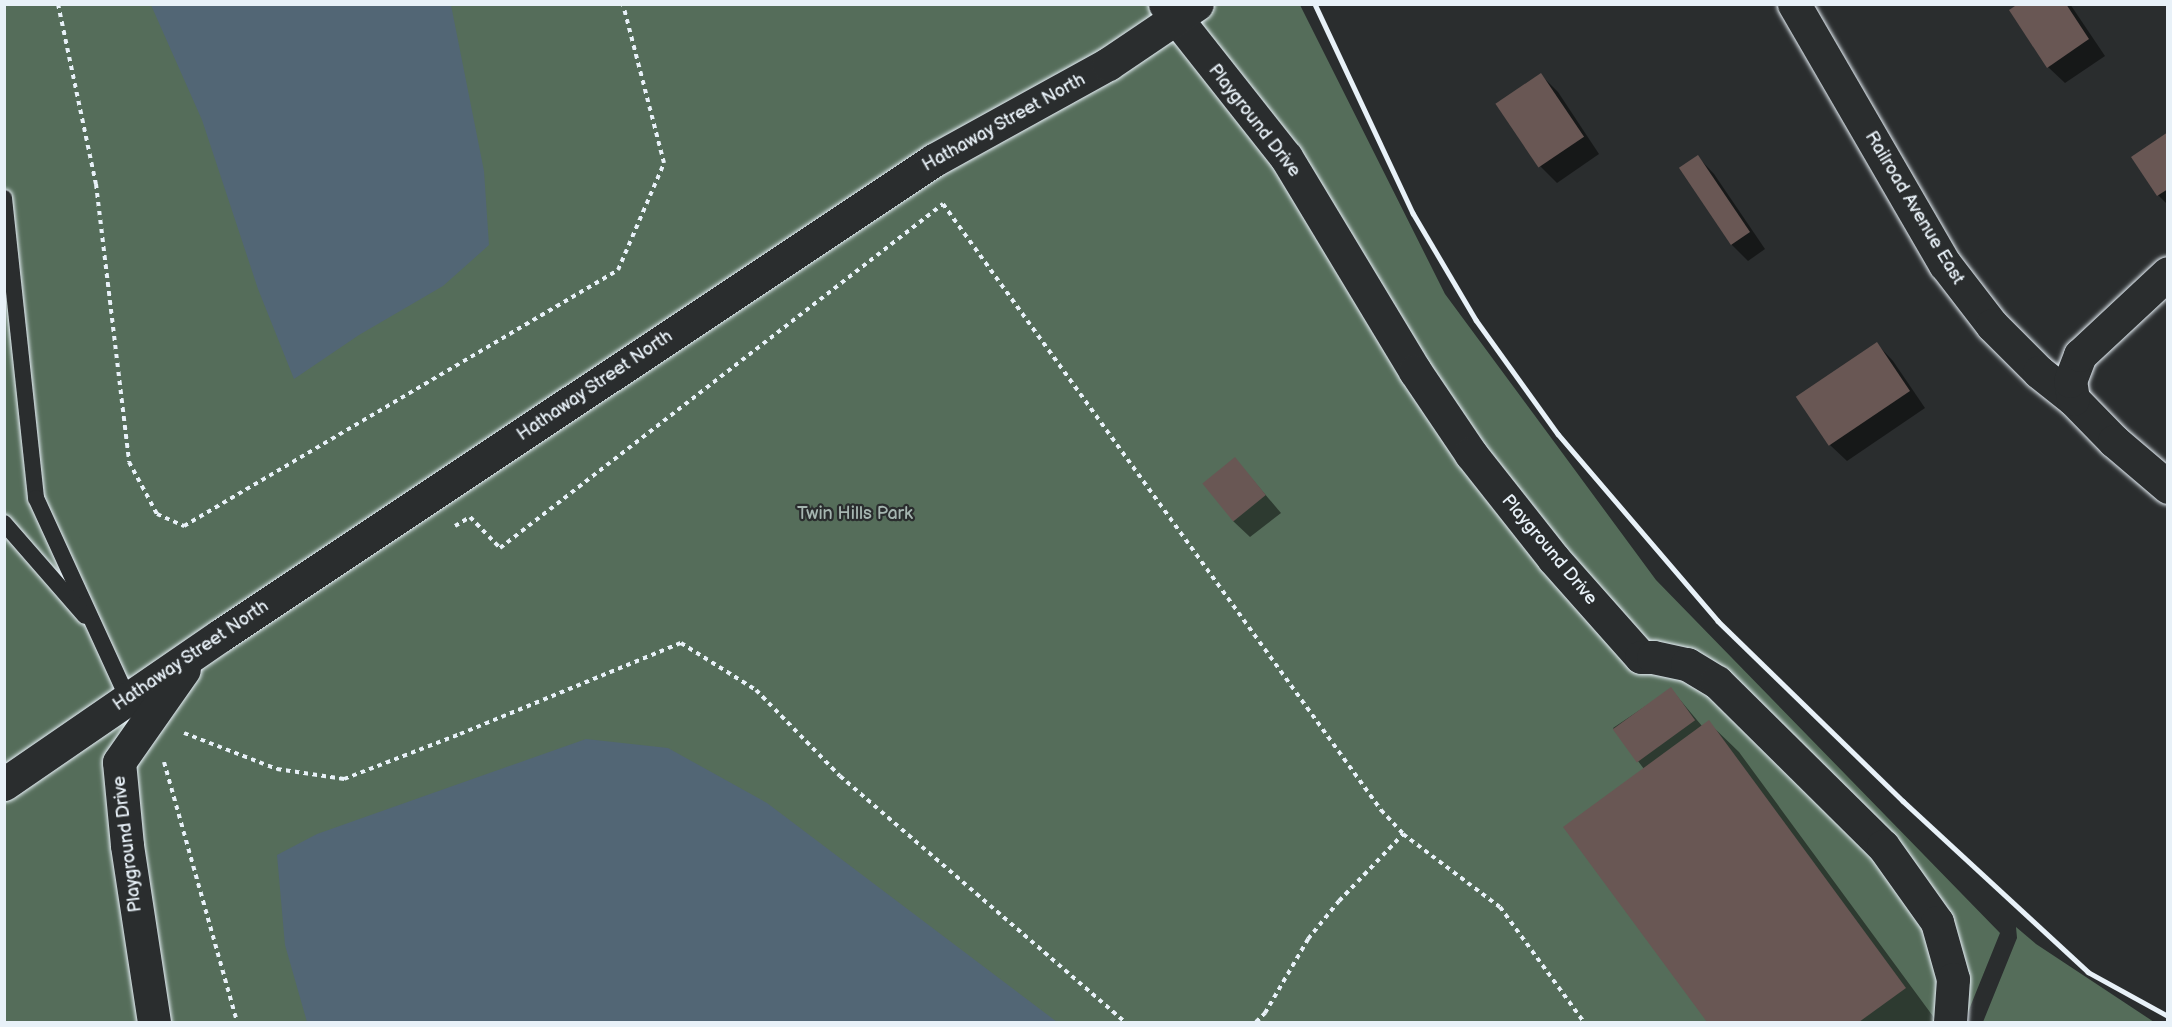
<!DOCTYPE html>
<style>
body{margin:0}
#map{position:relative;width:2172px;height:1027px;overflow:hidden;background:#2a2d2e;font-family:"Balsamiq Sans",sans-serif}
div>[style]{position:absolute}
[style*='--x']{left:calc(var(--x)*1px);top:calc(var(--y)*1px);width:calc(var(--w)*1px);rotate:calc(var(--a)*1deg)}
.green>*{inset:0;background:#556d5a}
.water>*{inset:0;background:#526675}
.shadow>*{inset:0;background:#0007}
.building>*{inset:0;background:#695754;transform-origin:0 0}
.path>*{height:4px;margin-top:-2px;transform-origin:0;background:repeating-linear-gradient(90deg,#e8f1f8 0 4.5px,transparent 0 9px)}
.roads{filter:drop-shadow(0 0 2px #e8f1f8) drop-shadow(0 0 2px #e8f1f8)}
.lane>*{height:16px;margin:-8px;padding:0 8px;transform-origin:8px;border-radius:8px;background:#2a2d2e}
.street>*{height:33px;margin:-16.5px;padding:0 16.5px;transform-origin:16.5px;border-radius:16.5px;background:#2a2d2e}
.rail>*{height:4.5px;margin:-2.25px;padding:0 2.25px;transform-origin:2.25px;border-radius:2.25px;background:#e8f1f8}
span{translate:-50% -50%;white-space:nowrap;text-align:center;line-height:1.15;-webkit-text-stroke:4.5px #2a2d2e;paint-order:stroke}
.street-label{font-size:18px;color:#e8f1f8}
.park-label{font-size:18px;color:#a6b6b1}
.frame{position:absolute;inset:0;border:6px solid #e8f1f8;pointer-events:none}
</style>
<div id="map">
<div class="green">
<i style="clip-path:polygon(5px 4px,1300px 5px,1445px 294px,1656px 580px,2000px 933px,1964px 1022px,5px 1022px)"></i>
<i style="clip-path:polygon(2016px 927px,2036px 944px,2154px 1022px,1983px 1022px,2017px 938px)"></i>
</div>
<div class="water">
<i style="clip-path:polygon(151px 5px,451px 5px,484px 171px,489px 245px,443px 286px,359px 335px,294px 379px,258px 289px,202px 120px)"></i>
<i style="clip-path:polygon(586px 739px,668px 748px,767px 803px,1057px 1022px,307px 1022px,285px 945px,277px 855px,317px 834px)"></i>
</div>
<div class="shadow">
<i style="clip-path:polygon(2020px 4px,2070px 4px,2105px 56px,2065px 83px,2048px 67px)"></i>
<i style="clip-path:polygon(1541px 75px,1558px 92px,1599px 154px,1557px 183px,1540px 166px)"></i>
<i style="clip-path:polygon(2168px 134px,2168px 205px,2158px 195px)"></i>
<i style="clip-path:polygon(1698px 157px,1714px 174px,1765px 249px,1748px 261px,1731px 244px,1681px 169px)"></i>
<i style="clip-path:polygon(1877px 344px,1893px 361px,1925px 408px,1847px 461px,1830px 445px)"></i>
<i style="clip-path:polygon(1235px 459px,1281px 513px,1250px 537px,1233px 521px)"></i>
<i style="clip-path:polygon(1671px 689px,1702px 726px,1708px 722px,1739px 752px,1935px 1019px,1931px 1022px,1709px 1022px,1565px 827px,1644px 769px,1613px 728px)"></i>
</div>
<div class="building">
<i style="clip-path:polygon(2018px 4px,2066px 4px,2089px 39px,2047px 68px,2009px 10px)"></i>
<i style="left:1541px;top:73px;width:77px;height:55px;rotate:56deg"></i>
<i style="clip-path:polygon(2168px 132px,2168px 189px,2157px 196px,2131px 157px)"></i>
<i style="left:1698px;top:155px;width:93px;height:23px;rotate:56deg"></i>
<i style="left:1877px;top:342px;width:59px;height:98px;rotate:56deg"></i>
<i style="left:1235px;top:457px;width:49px;height:42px;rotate:51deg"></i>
<i style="left:1671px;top:687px;width:41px;height:72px;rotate:54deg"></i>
<i style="clip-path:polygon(1709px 720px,1906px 988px,1859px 1022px,1707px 1022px,1563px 827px)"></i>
</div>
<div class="path">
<i style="--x:58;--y:4;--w:184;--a:78.1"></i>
<i style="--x:96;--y:184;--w:280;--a:83.2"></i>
<i style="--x:129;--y:462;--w:59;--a:61.7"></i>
<i style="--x:157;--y:514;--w:30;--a:24"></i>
<i style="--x:184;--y:526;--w:504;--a:-30.53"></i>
<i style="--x:618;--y:270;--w:116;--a:-66.7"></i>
<i style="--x:664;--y:163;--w:164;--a:-104.5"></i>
<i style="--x:455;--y:526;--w:17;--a:-31"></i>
<i style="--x:470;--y:517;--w:43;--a:45.9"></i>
<i style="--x:500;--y:548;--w:561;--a:-37.83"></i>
<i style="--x:943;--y:204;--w:748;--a:54.14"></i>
<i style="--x:1381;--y:810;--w:33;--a:47"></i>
<i style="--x:184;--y:733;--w:100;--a:21.2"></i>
<i style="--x:277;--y:769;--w:68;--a:8.5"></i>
<i style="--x:344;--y:779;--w:124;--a:-21.2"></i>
<i style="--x:460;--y:734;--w:239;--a:-22.4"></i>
<i style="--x:681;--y:643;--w:89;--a:32.1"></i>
<i style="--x:756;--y:690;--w:120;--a:45.7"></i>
<i style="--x:840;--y:776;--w:376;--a:40.8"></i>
<i style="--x:164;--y:762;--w:270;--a:74.3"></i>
<i style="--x:1256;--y:1022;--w:13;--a:-45"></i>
<i style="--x:1265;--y:1013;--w:86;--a:-59.8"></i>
<i style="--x:1308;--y:939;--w:49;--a:-50.8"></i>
<i style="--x:1339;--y:901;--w:93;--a:-46.3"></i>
<i style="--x:1403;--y:834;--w:121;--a:37"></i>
<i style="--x:1500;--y:907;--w:142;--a:53.9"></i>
</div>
<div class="roads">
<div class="lane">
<i style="--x:4;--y:198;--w:302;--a:83.9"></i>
<i style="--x:36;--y:498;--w:221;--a:65.4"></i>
<i style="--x:4;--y:523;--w:123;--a:48.9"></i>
</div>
<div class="street">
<i style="--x:1165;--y:4;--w:195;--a:51.7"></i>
<i style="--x:1286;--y:157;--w:250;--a:58.9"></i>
<i style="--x:1415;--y:371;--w:100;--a:56"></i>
<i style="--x:1471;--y:454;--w:132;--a:51.7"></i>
<i style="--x:1553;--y:558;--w:132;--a:48.4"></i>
<i style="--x:1641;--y:657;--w:12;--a:0"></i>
<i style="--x:1653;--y:657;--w:35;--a:12"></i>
<i style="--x:1687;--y:664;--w:35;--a:31"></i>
<i style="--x:1717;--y:682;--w:233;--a:44.7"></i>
<i style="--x:1883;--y:846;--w:93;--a:54.6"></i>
<i style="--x:1937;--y:922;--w:59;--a:74.3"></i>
<i style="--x:1953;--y:979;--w:43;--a:94"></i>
<i style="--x:1794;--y:4;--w:301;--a:59.9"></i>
<i style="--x:1945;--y:264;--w:77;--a:52.4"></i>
<i style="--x:1992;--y:325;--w:66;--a:45"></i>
<i style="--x:2039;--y:372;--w:43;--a:38.5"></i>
<i style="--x:2073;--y:399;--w:59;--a:45.7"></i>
<i style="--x:2114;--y:441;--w:71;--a:40.4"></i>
<i style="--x:2073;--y:399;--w:18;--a:-99"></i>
<i style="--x:2070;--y:381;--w:28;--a:-69"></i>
<i style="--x:2080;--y:355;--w:120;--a:-43"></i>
<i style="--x:4;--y:784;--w:263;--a:-34.5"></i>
<i style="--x:221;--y:635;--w:857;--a:-33.67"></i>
<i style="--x:934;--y:160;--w:199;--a:-28.9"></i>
<i style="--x:1108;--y:64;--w:107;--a:-34"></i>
<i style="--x:154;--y:1022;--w:179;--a:-98.7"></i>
<i style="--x:127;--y:845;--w:83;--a:-95.5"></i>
<i style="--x:119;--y:762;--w:113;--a:-55"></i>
</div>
</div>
<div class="rail">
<i style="--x:1315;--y:4;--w:231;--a:64.9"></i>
<i style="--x:1413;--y:213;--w:124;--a:59.5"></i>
<i style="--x:1476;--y:320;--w:140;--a:54.3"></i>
<i style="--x:1558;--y:434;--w:246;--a:49.4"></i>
<i style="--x:1718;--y:621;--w:258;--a:44.2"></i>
<i style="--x:1903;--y:801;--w:252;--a:42.7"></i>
<i style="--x:2088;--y:972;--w:91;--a:28.8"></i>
</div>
<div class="street-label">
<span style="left:1254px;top:121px;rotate:52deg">Playground Drive</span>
<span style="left:1004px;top:123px;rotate:-29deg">Hathaway Street North</span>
<span style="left:1914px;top:208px;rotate:59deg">Railroad Avenue East</span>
<span style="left:595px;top:386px;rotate:-34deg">Hathaway Street North</span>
<span style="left:1549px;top:550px;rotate:50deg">Playground Drive</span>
<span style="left:191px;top:656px;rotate:-34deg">Hathaway Street North</span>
<span style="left:128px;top:844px;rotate:-97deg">Playground Drive</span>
</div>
<div class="park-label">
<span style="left:855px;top:514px">Twin Hills Park</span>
</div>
<div class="frame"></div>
</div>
